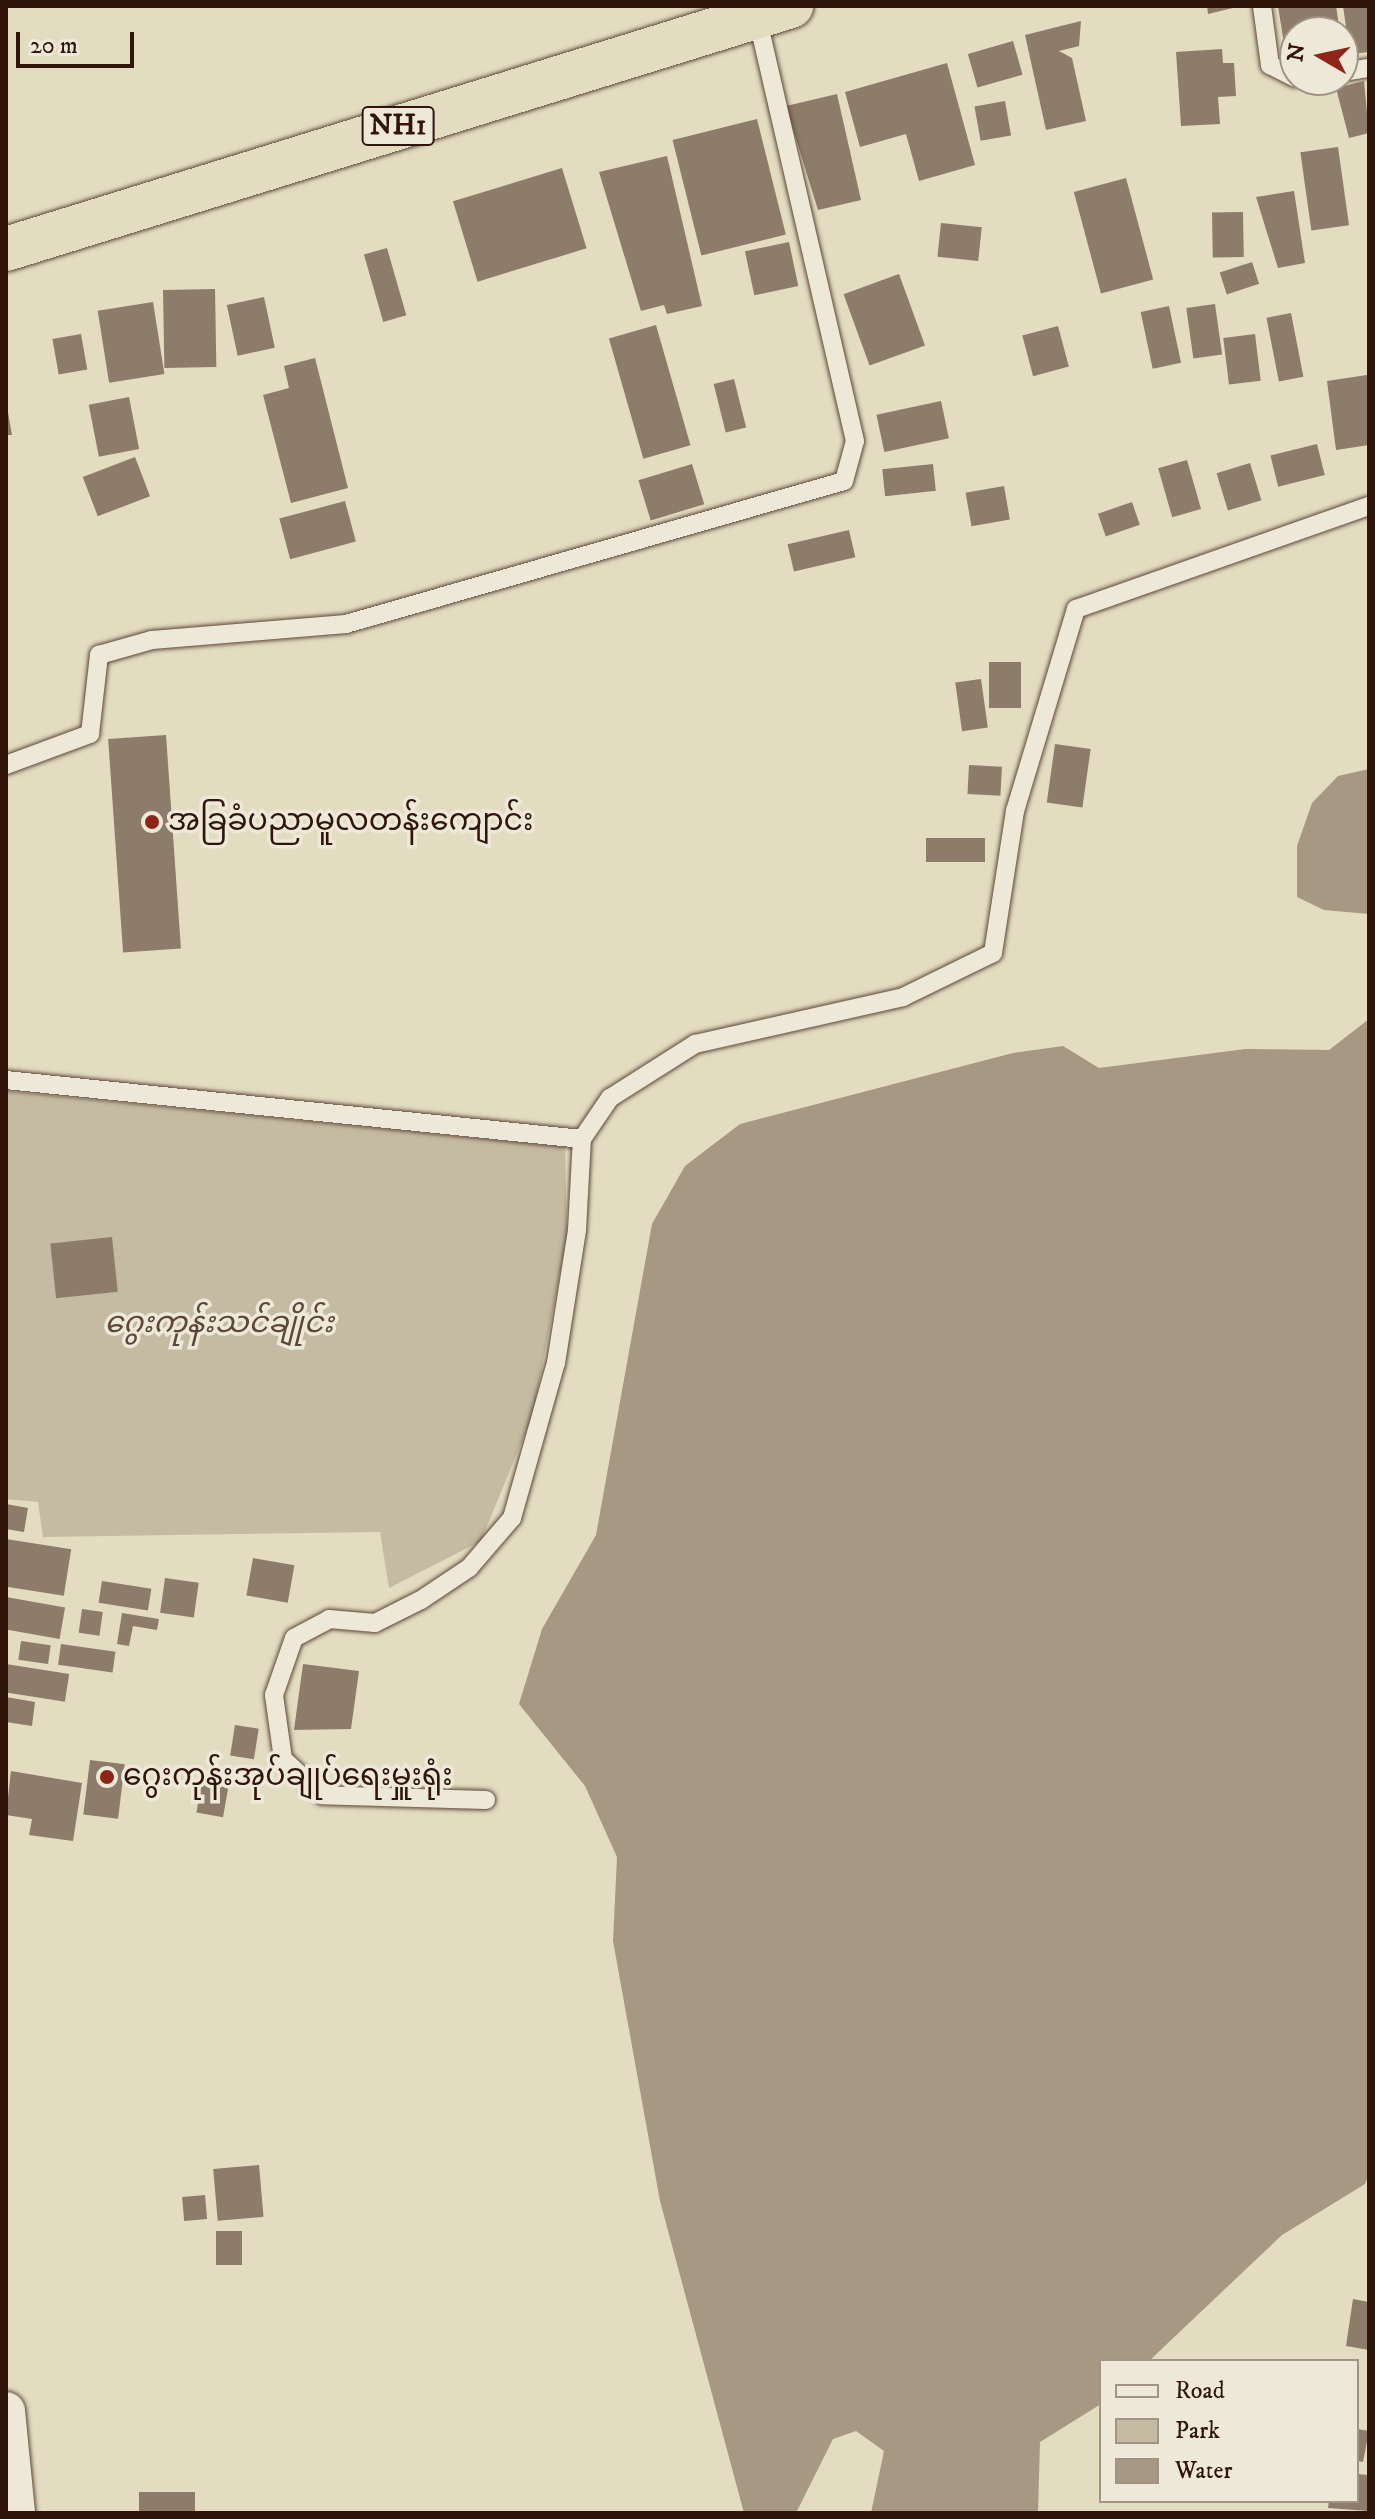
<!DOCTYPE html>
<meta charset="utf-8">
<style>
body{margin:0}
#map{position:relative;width:1375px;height:2519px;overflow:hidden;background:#e3dcc1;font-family:"IM FELL DW Pica","Noto Sans Myanmar",serif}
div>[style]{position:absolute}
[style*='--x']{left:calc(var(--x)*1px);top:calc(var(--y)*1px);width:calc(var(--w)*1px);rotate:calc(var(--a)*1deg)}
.green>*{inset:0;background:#c5baa2}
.water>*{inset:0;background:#a69883}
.building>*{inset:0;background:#8d7c6a;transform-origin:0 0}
.roads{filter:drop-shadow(0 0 2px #5d4738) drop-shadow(0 0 2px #5d4738)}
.lane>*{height:18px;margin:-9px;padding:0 9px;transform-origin:9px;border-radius:9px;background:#ede8d7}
.street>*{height:38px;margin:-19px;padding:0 19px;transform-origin:19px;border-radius:19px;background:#ede8d7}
.highway>*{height:44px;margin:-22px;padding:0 22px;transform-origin:22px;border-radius:22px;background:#e3dcc1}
.dots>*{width:22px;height:22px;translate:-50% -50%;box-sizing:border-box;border:4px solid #ede8d7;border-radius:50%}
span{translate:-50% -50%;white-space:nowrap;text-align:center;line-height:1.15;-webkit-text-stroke:7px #ede8d7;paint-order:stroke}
.shield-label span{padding:2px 6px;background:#ede8d7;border:2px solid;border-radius:6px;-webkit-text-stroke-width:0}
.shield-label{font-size:28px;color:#30150b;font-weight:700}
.poi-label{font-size:30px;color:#30150b}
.left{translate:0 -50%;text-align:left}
.park-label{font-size:30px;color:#5d4738;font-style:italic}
.frame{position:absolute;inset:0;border:8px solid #30150b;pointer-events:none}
.legend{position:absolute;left:1099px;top:2359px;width:260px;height:144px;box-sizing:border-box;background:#ede8d7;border:2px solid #a19485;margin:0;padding:10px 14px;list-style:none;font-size:24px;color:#30150b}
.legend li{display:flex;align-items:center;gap:16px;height:40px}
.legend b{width:40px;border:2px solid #a19485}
.north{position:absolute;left:1279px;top:16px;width:80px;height:80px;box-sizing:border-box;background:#ede8d7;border:2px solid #a19485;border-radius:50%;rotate:279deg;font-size:22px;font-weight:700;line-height:32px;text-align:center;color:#30150b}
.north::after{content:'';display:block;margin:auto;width:28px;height:36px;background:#8f2418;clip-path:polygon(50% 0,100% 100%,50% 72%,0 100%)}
.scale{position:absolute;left:16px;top:32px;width:118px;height:36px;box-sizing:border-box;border:4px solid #30150b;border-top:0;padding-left:10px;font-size:24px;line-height:28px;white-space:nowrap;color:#30150b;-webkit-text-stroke:6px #ede8d7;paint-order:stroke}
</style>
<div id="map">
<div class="green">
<i style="clip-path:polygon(6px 1091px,565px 1147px,567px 1237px,533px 1414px,481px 1541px,389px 1588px,380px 1532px,43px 1537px,38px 1502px,6px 1499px)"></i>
</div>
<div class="water">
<i style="clip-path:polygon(1369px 769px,1369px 914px,1324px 910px,1297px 897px,1297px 846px,1312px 803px,1338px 776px)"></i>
<i style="clip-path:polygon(1369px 1019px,1369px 2174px,1365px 2184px,1282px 2235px,1149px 2361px,1101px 2361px,1101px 2404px,1040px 2442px,1038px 2513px,871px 2513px,884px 2451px,856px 2431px,833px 2439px,796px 2513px,744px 2513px,660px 2201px,613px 1941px,617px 1857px,585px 1786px,519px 1704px,542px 1629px,596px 1535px,652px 1224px,685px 1166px,740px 1124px,1013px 1053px,1063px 1046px,1099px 1068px,1245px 1049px,1329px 1050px)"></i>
</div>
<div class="building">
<i style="clip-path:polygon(1207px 6px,1237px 6px,1237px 7px,1208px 14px)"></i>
<i style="clip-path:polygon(1278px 6px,1336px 6px,1340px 32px,1295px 32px,1295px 55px,1286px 56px)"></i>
<i style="clip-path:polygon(1343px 6px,1369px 6px,1369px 52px,1350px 54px)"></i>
<i style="clip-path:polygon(1081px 21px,1079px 46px,1059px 51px,1072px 58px,1086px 121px,1046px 130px,1025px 35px)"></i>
<i style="left:1013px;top:41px;width:35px;height:47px;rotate:74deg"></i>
<i style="clip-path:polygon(1222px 49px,1223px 63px,1234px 63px,1236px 96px,1218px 97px,1220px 124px,1181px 126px,1176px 52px)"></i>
<i style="clip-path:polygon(947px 63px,975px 165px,919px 181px,906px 134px,860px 147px,845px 92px)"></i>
<i style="clip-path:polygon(1364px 81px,1369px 133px,1349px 138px,1336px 88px)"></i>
<i style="clip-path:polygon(837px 94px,861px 200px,818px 210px,786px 106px)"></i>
<i style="left:1005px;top:101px;width:35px;height:31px;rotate:80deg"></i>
<i style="left:757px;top:119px;width:119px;height:87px;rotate:76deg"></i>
<i style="left:1338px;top:147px;width:79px;height:38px;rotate:82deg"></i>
<i style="clip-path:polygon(667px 156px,702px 306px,667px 314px,664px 305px,641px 311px,599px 172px)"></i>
<i style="left:562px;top:168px;width:84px;height:114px;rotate:73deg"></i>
<i style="left:1126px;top:178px;width:105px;height:54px;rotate:75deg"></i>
<i style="clip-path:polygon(1294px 191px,1305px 263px,1278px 268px,1256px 197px)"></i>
<i style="left:1243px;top:212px;width:45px;height:31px;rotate:89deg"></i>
<i style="left:941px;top:223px;width:41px;height:34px;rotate:6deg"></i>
<i style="left:789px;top:242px;width:45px;height:45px;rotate:78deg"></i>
<i style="left:387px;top:248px;width:70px;height:24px;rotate:74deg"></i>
<i style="left:1252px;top:262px;width:23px;height:34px;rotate:72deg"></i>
<i style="left:899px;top:274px;width:76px;height:59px;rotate:70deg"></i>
<i style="left:215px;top:289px;width:78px;height:52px;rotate:89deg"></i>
<i style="left:264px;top:297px;width:52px;height:38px;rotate:78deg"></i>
<i style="left:153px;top:302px;width:73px;height:56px;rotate:81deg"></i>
<i style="left:1215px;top:304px;width:51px;height:29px;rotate:82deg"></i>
<i style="left:1169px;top:306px;width:58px;height:29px;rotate:78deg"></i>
<i style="left:1291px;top:313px;width:65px;height:25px;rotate:79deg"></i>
<i style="left:656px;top:325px;width:125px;height:49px;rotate:74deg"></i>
<i style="left:1058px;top:326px;width:42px;height:37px;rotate:75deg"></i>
<i style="left:81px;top:334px;width:36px;height:29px;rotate:80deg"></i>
<i style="left:1255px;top:334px;width:47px;height:32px;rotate:83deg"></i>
<i style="clip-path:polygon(315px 358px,348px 488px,291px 503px,263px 395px,289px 388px,284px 366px)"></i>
<i style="clip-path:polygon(1367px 375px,1369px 445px,1336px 450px,1327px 381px)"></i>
<i style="left:734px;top:379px;width:50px;height:21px;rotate:76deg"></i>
<i style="left:129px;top:397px;width:53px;height:41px;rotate:79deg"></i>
<i style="clip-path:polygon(6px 401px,12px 435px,6px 435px)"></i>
<i style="left:941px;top:401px;width:38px;height:66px;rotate:78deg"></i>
<i style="left:1317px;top:444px;width:32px;height:48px;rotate:76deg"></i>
<i style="left:135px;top:457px;width:42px;height:56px;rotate:69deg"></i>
<i style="left:1187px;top:460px;width:51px;height:30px;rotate:74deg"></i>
<i style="left:1250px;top:463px;width:39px;height:35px;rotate:73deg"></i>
<i style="left:692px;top:464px;width:42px;height:56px;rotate:73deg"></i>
<i style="left:933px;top:464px;width:27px;height:51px;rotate:84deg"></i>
<i style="left:1004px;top:486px;width:34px;height:39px;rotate:80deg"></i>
<i style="left:345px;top:501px;width:42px;height:68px;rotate:75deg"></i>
<i style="left:1132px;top:502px;width:24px;height:36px;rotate:71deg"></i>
<i style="left:849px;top:530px;width:28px;height:63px;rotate:77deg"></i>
<i style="left:989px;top:662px;width:32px;height:46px"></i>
<i style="left:981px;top:679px;width:49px;height:26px;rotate:82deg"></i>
<i style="left:166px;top:735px;width:214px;height:58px;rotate:86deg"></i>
<i style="left:1055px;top:744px;width:36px;height:59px;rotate:8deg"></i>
<i style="left:969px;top:765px;width:33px;height:29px;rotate:3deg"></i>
<i style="left:985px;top:838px;width:24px;height:59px;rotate:90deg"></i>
<i style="left:112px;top:1237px;width:55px;height:62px;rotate:84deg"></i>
<i style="clip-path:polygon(6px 1504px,28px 1508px,24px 1532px,6px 1529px)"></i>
<i style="left:6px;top:1539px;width:66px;height:47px;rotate:9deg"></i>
<i style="left:253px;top:1558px;width:42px;height:38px;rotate:10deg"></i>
<i style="left:165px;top:1578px;width:34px;height:35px;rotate:8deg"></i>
<i style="left:102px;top:1581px;width:50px;height:22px;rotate:9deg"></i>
<i style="left:6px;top:1597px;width:60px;height:32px;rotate:10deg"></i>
<i style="left:82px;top:1609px;width:21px;height:24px;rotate:8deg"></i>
<i style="clip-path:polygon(122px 1613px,159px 1619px,157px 1630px,133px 1626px,129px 1646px,117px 1644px)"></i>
<i style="left:21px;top:1641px;width:30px;height:19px;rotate:8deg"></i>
<i style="left:61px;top:1644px;width:55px;height:21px;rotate:8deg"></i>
<i style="left:6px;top:1664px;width:64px;height:28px;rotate:9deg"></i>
<i style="clip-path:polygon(303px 1664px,359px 1671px,351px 1729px,294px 1730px)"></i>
<i style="clip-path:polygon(6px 1697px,35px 1702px,32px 1726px,6px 1722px)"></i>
<i style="left:235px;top:1725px;width:24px;height:31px;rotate:9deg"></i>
<i style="left:90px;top:1760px;width:35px;height:55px;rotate:7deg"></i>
<i style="clip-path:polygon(11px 1771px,82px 1783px,73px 1841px,29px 1835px,32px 1819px,6px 1815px)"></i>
<i style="left:202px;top:1781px;width:27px;height:32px;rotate:10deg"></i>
<i style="left:259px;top:2165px;width:52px;height:46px;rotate:85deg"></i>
<i style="left:205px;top:2195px;width:24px;height:23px;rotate:85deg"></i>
<i style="left:216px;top:2231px;width:26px;height:34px"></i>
<i style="clip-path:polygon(1353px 2299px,1369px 2302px,1369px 2350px,1346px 2346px)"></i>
<i style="clip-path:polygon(1357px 2429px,1369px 2431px,1363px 2462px,1357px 2461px)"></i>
<i style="clip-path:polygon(1357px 2474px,1369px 2475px,1369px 2511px,1328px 2508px,1329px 2501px,1357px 2501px)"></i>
<i style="left:195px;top:2492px;width:21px;height:56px;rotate:90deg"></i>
</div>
<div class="roads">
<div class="lane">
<i style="--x:1262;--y:6;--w:60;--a:82.3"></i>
<i style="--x:1270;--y:65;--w:28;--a:27"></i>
<i style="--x:1343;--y:72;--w:26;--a:-9"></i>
<i style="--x:6;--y:765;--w:90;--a:-20.3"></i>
<i style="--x:90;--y:734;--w:80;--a:-83.5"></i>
<i style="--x:99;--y:655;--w:55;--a:-15.8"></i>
<i style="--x:152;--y:640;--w:195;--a:-4.7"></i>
<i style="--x:346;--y:624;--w:518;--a:-16.02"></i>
<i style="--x:844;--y:481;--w:41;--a:-74.6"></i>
<i style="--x:855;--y:441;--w:435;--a:-103"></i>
<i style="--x:6;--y:1080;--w:579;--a:5.85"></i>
<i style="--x:486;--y:1800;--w:164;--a:-178.3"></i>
<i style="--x:322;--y:1795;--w:53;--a:-137.3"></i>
<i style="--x:283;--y:1759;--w:65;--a:-98"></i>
<i style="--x:274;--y:1695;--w:60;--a:-70.7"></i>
<i style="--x:294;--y:1638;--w:40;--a:-28"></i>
<i style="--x:329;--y:1619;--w:46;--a:5"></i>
<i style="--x:375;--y:1623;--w:51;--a:-26.6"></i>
<i style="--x:421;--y:1600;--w:58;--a:-33.7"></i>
<i style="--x:469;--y:1568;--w:66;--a:-49.3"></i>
<i style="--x:512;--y:1518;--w:161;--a:-74.2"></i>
<i style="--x:556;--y:1363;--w:135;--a:-81"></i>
<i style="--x:577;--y:1230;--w:91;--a:-86.9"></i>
<i style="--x:582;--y:1139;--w:50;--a:-55.7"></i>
<i style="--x:610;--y:1098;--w:101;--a:-32.4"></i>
<i style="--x:695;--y:1044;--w:213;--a:-12.7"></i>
<i style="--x:903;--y:997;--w:100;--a:-26.1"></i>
<i style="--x:993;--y:953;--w:144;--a:-81.2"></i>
<i style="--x:1015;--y:811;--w:211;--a:-73.2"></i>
<i style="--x:1076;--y:609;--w:311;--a:-19.4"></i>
</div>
<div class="street">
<i style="--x:6;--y:2411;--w:102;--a:84.4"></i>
</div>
<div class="highway">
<i style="--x:6;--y:249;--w:822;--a:-17.2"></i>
</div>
</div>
<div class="dots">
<i style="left:152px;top:822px;background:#8f2418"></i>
<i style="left:107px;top:1777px;background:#8f2418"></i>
</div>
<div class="shield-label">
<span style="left:398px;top:126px">NH1</span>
</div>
<div class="poi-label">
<span class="left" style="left:168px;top:822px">အခြခံပညာမူလတန်းကျောင်း</span>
<span class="left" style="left:123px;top:1777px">ဂွေးကုန်းအုပ်ချုပ်ရေးမှူးရုံး</span>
</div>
<div class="park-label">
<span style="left:219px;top:1324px">ဂွေးကုန်းသင်ချိုင်း</span>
</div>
<div class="frame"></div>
<ul class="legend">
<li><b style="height:10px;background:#ede8d7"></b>Road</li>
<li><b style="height:22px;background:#c5baa2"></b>Park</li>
<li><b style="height:22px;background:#a69883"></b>Water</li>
</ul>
<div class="north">N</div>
<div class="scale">20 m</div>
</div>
